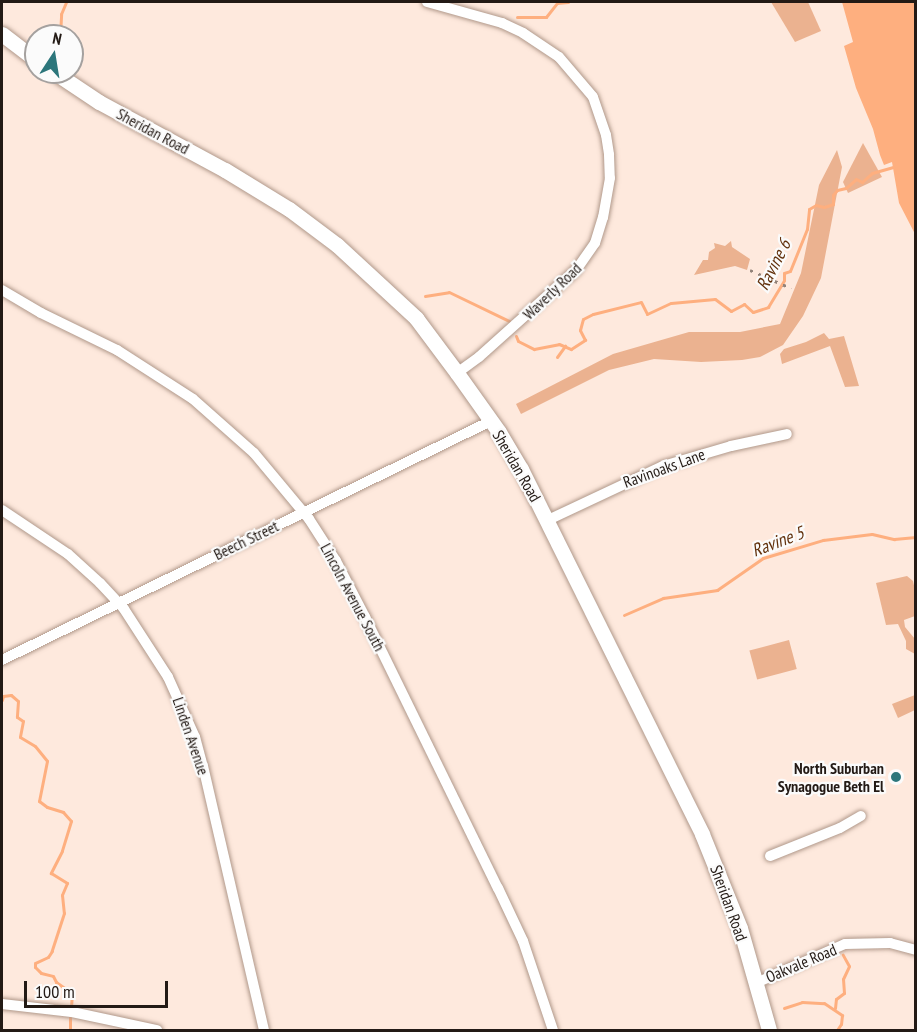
<!DOCTYPE html>
<style>
body{margin:0}
#map{position:relative;width:917px;height:1032px;overflow:hidden;background:#fee9dd;font-family:"PT Sans Narrow",sans-serif}
div>[style]{position:absolute}
[style*='--x']{left:calc(var(--x)*1px);top:calc(var(--y)*1px);width:calc(var(--w)*1px);rotate:calc(var(--a)*1deg)}
.green>*{inset:0;background:#ebb290;transform-origin:0 0}
.water>*{inset:0;background:#feaf7f}
.stream>*{height:3px;margin:-1.5px;padding:0 1.5px;transform-origin:1.5px;border-radius:1.5px;background:#feaf7f}
.roads{filter:drop-shadow(0 0 2px #b0988a) drop-shadow(0 0 2px #b0988a)}
.street>*{height:10px;margin:-5px;padding:0 5px;transform-origin:5px;border-radius:5px;background:#fff}
.secondary>*{height:15px;margin:-7.5px;padding:0 7.5px;transform-origin:7.5px;border-radius:7.5px;background:#fff}
.rail>*{height:3px;margin-top:-1.5px;transform-origin:0;background:repeating-linear-gradient(90deg,#92837a 0 3px,transparent 0 9px)}
.dots>*{width:16px;height:16px;translate:-50% -50%;box-sizing:border-box;border:3px solid #fbfbfb;border-radius:50%}
span{translate:-50% -50%;white-space:nowrap;text-align:center;line-height:1.15;-webkit-text-stroke:4.5px #fbfbfb;paint-order:stroke}
.street-label{font-size:16px;color:#231a15}
.poi-label{font-size:16px;color:#231a15;font-weight:700}
.right{translate:-100% -50%;text-align:right}
.water-label{font-size:18px;color:#62310c;font-style:italic}
.frame{position:absolute;inset:0;border:3px solid #231a15;pointer-events:none}
.north{position:absolute;left:24px;top:24px;width:60px;height:60px;box-sizing:border-box;background:#fbfbfb;border:2px solid #a5a19f;border-radius:50%;rotate:12deg;font-size:16px;font-weight:700;line-height:24px;text-align:center;color:#231a15}
.north::after{content:'';display:block;margin:auto;width:21px;height:27px;background:#2c767b;clip-path:polygon(50% 0,100% 100%,50% 72%,0 100%)}
.scale{position:absolute;left:24px;top:981px;width:144px;height:27px;box-sizing:border-box;border:3px solid #231a15;border-top:0;padding-left:8px;font-size:18px;line-height:21px;white-space:nowrap;color:#231a15;-webkit-text-stroke:4px #fbfbfb;paint-order:stroke}
</style>
<div id="map">
<div class="green">
<i style="clip-path:polygon(771px 2px,808px 2px,821px 31px,795px 42px)"></i>
<i style="clip-path:polygon(863px 143px,882px 177px,848px 193px,843px 182px)"></i>
<i style="clip-path:polygon(837px 150px,842px 167px,821px 278px,803px 316px,783px 345px,760px 357px,742px 360px,701px 362px,654px 359px,609px 370px,521px 414px,516px 404px,613px 354px,689px 332px,740px 332px,780px 324px,801px 273px,819px 185px)"></i>
<i style="clip-path:polygon(731px 241px,732px 247px,750px 259px,747px 270px,735px 266px,694px 275px,703px 260px,708px 260px,709px 252px,715px 248px,714px 243px,725px 246px)"></i>
<i style="clip-path:polygon(824px 333px,829px 339px,844px 336px,859px 386px,845px 387px,830px 346px,782px 364px,780px 354px,784px 349px,806px 342px)"></i>
<i style="clip-path:polygon(907px 576px,913px 581px,915px 590px,915px 616px,904px 620px,905px 627px,915px 639px,915px 654px,906px 649px,906px 641px,898px 624px,886px 625px,876px 583px)"></i>
<i style="left:789px;top:640px;width:30px;height:41px;rotate:75deg"></i>
<i style="clip-path:polygon(915px 695px,915px 710px,898px 718px,892px 704px)"></i>
</div>
<div class="water">
<i style="clip-path:polygon(842px 2px,915px 2px,915px 234px,899px 203px,892px 162px,884px 165px,880px 155px,873px 129px,856px 88px,844px 46px,853px 42px)"></i>
</div>
<div class="stream">
<i style="--x:517;--y:17;--w:29;--a:0"></i>
<i style="--x:546;--y:17;--w:18;--a:-52"></i>
<i style="--x:557;--y:3;--w:11;--a:-5"></i>
<i style="--x:60;--y:36;--w:22;--a:-87"></i>
<i style="--x:61;--y:14;--w:13;--a:-67"></i>
<i style="--x:425;--y:296;--w:24;--a:-9"></i>
<i style="--x:449;--y:292;--w:67;--a:25.8"></i>
<i style="--x:516;--y:336;--w:5;--a:68"></i>
<i style="--x:518;--y:341;--w:18;--a:27"></i>
<i style="--x:534;--y:349;--w:25;--a:-11"></i>
<i style="--x:559;--y:344;--w:13;--a:23"></i>
<i style="--x:571;--y:349;--w:17;--a:-33"></i>
<i style="--x:585;--y:340;--w:11;--a:-117"></i>
<i style="--x:580;--y:330;--w:11;--a:-75"></i>
<i style="--x:583;--y:319;--w:11;--a:-27"></i>
<i style="--x:593;--y:314;--w:49;--a:-14"></i>
<i style="--x:641;--y:302;--w:13;--a:63"></i>
<i style="--x:647;--y:314;--w:26;--a:-25"></i>
<i style="--x:671;--y:303;--w:44;--a:-5.2"></i>
<i style="--x:715;--y:299;--w:20;--a:37"></i>
<i style="--x:731;--y:311;--w:15;--a:-28"></i>
<i style="--x:744;--y:304;--w:12;--a:42"></i>
<i style="--x:753;--y:312;--w:16;--a:-18"></i>
<i style="--x:768;--y:307;--w:31;--a:-59"></i>
<i style="--x:784;--y:280;--w:7;--a:-90"></i>
<i style="--x:784;--y:273;--w:6;--a:-18"></i>
<i style="--x:790;--y:271;--w:45;--a:-68"></i>
<i style="--x:807;--y:229;--w:20;--a:-84"></i>
<i style="--x:809;--y:209;--w:8;--a:-30"></i>
<i style="--x:816;--y:205;--w:8;--a:14"></i>
<i style="--x:824;--y:207;--w:9;--a:-18"></i>
<i style="--x:833;--y:204;--w:9;--a:-90"></i>
<i style="--x:833;--y:195;--w:6;--a:-51"></i>
<i style="--x:837;--y:190;--w:9;--a:-13"></i>
<i style="--x:846;--y:188;--w:13;--a:-42"></i>
<i style="--x:856;--y:179;--w:7;--a:27"></i>
<i style="--x:862;--y:182;--w:13;--a:-42"></i>
<i style="--x:872;--y:173;--w:22;--a:-16"></i>
<i style="--x:557;--y:357;--w:14;--a:-54"></i>
<i style="--x:624;--y:615;--w:43;--a:-23.6"></i>
<i style="--x:663;--y:598;--w:55;--a:-8.4"></i>
<i style="--x:717;--y:590;--w:56;--a:-34.8"></i>
<i style="--x:763;--y:558;--w:63;--a:-16.7"></i>
<i style="--x:823;--y:540;--w:49;--a:-7"></i>
<i style="--x:872;--y:534;--w:23;--a:13"></i>
<i style="--x:894;--y:539;--w:22;--a:-5"></i>
<i style="--x:2;--y:700;--w:4;--a:-76"></i>
<i style="--x:3;--y:696;--w:8;--a:-7"></i>
<i style="--x:11;--y:695;--w:9;--a:41"></i>
<i style="--x:18;--y:701;--w:16;--a:94"></i>
<i style="--x:17;--y:717;--w:7;--a:34"></i>
<i style="--x:23;--y:721;--w:16;--a:101"></i>
<i style="--x:20;--y:737;--w:17;--a:31"></i>
<i style="--x:35;--y:746;--w:19;--a:51"></i>
<i style="--x:47;--y:761;--w:41;--a:101.3"></i>
<i style="--x:39;--y:801;--w:10;--a:37"></i>
<i style="--x:47;--y:807;--w:17;--a:17"></i>
<i style="--x:63;--y:812;--w:12;--a:48"></i>
<i style="--x:71;--y:821;--w:31;--a:107"></i>
<i style="--x:62;--y:851;--w:25;--a:117"></i>
<i style="--x:51;--y:873;--w:19;--a:32"></i>
<i style="--x:67;--y:883;--w:13;--a:113"></i>
<i style="--x:62;--y:895;--w:18;--a:84"></i>
<i style="--x:64;--y:913;--w:40;--a:108"></i>
<i style="--x:52;--y:951;--w:7;--a:124"></i>
<i style="--x:48;--y:957;--w:14;--a:155"></i>
<i style="--x:35;--y:963;--w:4;--a:90"></i>
<i style="--x:35;--y:967;--w:8;--a:45"></i>
<i style="--x:41;--y:973;--w:12;--a:14"></i>
<i style="--x:53;--y:976;--w:7;--a:63"></i>
<i style="--x:56;--y:982;--w:19;--a:35"></i>
<i style="--x:72;--y:993;--w:16;--a:94"></i>
<i style="--x:784;--y:1008;--w:19;--a:-18"></i>
<i style="--x:802;--y:1002;--w:22;--a:3"></i>
<i style="--x:824;--y:1003;--w:22;--a:34"></i>
<i style="--x:842;--y:1015;--w:9;--a:96"></i>
<i style="--x:841;--y:1024;--w:7;--a:124"></i>
<i style="--x:835;--y:1008;--w:9;--a:-84"></i>
<i style="--x:836;--y:999;--w:10;--a:-37"></i>
<i style="--x:844;--y:993;--w:14;--a:-94"></i>
<i style="--x:843;--y:979;--w:14;--a:-65"></i>
<i style="--x:849;--y:966;--w:13;--a:-119"></i>
<i style="--x:70;--y:1016;--w:14;--a:90"></i>
</div>
<div class="roads">
<div class="street">
<i style="--x:427;--y:2;--w:78;--a:15.6"></i>
<i style="--x:502;--y:23;--w:23;--a:25"></i>
<i style="--x:523;--y:33;--w:43;--a:33.7"></i>
<i style="--x:559;--y:57;--w:52;--a:49.6"></i>
<i style="--x:593;--y:97;--w:40;--a:71.1"></i>
<i style="--x:606;--y:135;--w:20;--a:81"></i>
<i style="--x:609;--y:155;--w:23;--a:88"></i>
<i style="--x:610;--y:178;--w:40;--a:100"></i>
<i style="--x:603;--y:217;--w:27;--a:107"></i>
<i style="--x:595;--y:243;--w:33;--a:125"></i>
<i style="--x:576;--y:270;--w:130;--a:138.1"></i>
<i style="--x:479;--y:357;--w:27;--a:144"></i>
<i style="--x:2;--y:290;--w:45;--a:30.5"></i>
<i style="--x:41;--y:313;--w:85;--a:26"></i>
<i style="--x:117;--y:350;--w:90;--a:32.8"></i>
<i style="--x:193;--y:399;--w:81;--a:41.5"></i>
<i style="--x:254;--y:453;--w:86;--a:50.2"></i>
<i style="--x:309;--y:519;--w:50;--a:57.3"></i>
<i style="--x:336;--y:561;--w:63;--a:62.6"></i>
<i style="--x:365;--y:617;--w:302;--a:63.9"></i>
<i style="--x:498;--y:888;--w:59;--a:64.7"></i>
<i style="--x:523;--y:941;--w:94;--a:71.4"></i>
<i style="--x:2;--y:510;--w:79;--a:33.7"></i>
<i style="--x:68;--y:554;--w:43;--a:42.2"></i>
<i style="--x:100;--y:583;--w:35;--a:47"></i>
<i style="--x:124;--y:609;--w:81;--a:57.1"></i>
<i style="--x:168;--y:677;--w:66;--a:65.8"></i>
<i style="--x:195;--y:737;--w:30;--a:75"></i>
<i style="--x:203;--y:766;--w:271;--a:77"></i>
<i style="--x:548;--y:520;--w:127;--a:-25.2"></i>
<i style="--x:663;--y:466;--w:71;--a:-16.4"></i>
<i style="--x:731;--y:446;--w:57;--a:-12.1"></i>
<i style="--x:2;--y:660;--w:544;--a:-26.05"></i>
<i style="--x:770;--y:856;--w:75;--a:-21.8"></i>
<i style="--x:840;--y:828;--w:24;--a:-30"></i>
<i style="--x:756;--y:983;--w:97;--a:-23.7"></i>
<i style="--x:845;--y:944;--w:45;--a:-1.3"></i>
<i style="--x:890;--y:943;--w:27;--a:15"></i>
<i style="--x:2;--y:1004;--w:70;--a:6.5"></i>
<i style="--x:72;--y:1012;--w:87;--a:12"></i>
</div>
<div class="secondary">
<i style="--x:2;--y:34;--w:43;--a:37.4"></i>
<i style="--x:54;--y:72;--w:54;--a:33.7"></i>
<i style="--x:99;--y:102;--w:143;--a:28.4"></i>
<i style="--x:225;--y:170;--w:75;--a:31.4"></i>
<i style="--x:289;--y:209;--w:60;--a:36.9"></i>
<i style="--x:337;--y:245;--w:108;--a:42.7"></i>
<i style="--x:416;--y:318;--w:69;--a:53.3"></i>
<i style="--x:457;--y:373;--w:72;--a:54.6"></i>
<i style="--x:499;--y:432;--w:43;--a:59.3"></i>
<i style="--x:521;--y:469;--w:407;--a:63.6"></i>
<i style="--x:702;--y:834;--w:101;--a:68"></i>
<i style="--x:740;--y:928;--w:106;--a:74.1"></i>
</div>
</div>
<div class="rail">
<i style="--x:750;--y:270;--w:45;--a:23.7"></i>
</div>
<div class="dots">
<i style="left:896px;top:777px;background:#2c767b"></i>
</div>
<div class="street-label">
<span style="left:153px;top:131px;rotate:28deg">Sheridan Road</span>
<span style="left:552px;top:291px;rotate:-44deg">Waverly Road</span>
<span style="left:517px;top:466px;rotate:60deg">Sheridan Road</span>
<span style="left:664px;top:468px;rotate:-20deg">Ravinoaks Lane</span>
<span style="left:246px;top:540px;rotate:-26deg">Beech Street</span>
<span style="left:353px;top:597px;rotate:62deg">Lincoln Avenue South</span>
<span style="left:191px;top:736px;rotate:71deg">Linden Avenue</span>
<span style="left:729px;top:903px;rotate:70deg">Sheridan Road</span>
<span style="left:801px;top:963px;rotate:-23deg">Oakvale Road</span>
</div>
<div class="poi-label">
<span class="right" style="left:884px;top:777px">North Suburban<br>Synagogue Beth El</span>
</div>
<div class="water-label">
<span style="left:774px;top:265px;rotate:-63deg">Ravine 6</span>
<span style="left:778px;top:542px;rotate:-21deg">Ravine 5</span>
</div>
<div class="frame"></div>
<div class="north">N</div>
<div class="scale">100 m</div>
</div>
